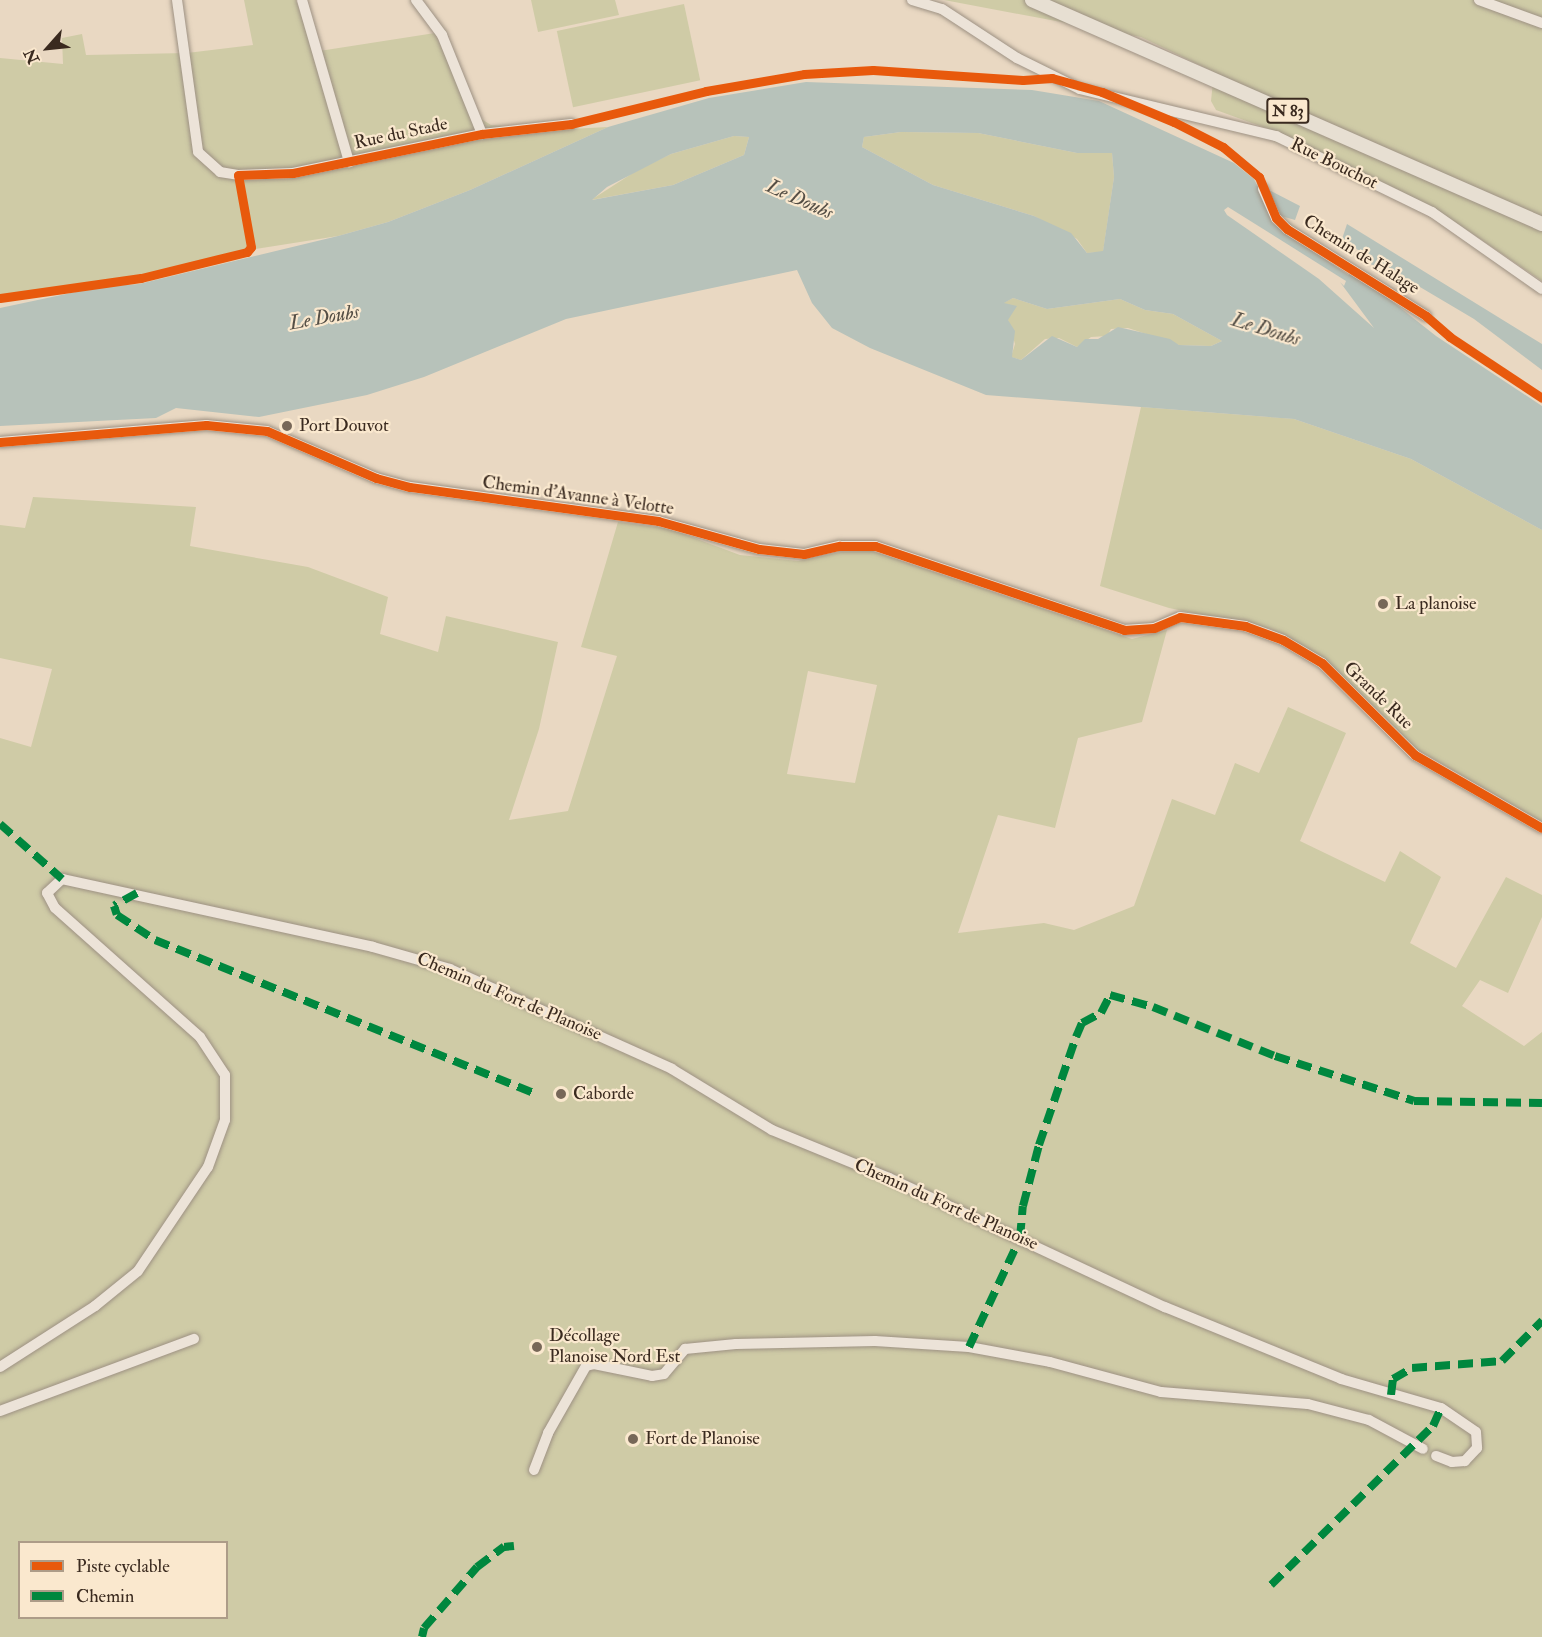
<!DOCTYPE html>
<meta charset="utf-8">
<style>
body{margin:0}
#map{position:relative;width:1542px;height:1637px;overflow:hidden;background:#e9d8c2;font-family:"IM FELL Double Pica",serif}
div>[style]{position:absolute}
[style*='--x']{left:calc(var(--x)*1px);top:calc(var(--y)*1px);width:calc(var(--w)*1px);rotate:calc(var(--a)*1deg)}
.green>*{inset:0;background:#cfcba6;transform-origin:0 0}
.water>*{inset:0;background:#b7c2ba}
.roads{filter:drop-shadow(0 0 2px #9d9183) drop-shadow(0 0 2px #9d9183)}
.minor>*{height:10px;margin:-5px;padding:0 5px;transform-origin:5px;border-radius:5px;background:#ece3d8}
.major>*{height:14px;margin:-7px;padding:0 7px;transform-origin:7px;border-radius:7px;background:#e7dfd2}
.quiet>*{height:8px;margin-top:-4px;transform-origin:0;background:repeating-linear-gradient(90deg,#00873e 0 15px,transparent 0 23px)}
.cycleway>*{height:9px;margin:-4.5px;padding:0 4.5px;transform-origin:4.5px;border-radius:4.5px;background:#e8590c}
.dots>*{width:16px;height:16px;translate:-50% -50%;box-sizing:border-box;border:3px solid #fae8ce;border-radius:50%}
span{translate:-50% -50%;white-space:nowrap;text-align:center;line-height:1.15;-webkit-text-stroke:4.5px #fae8ce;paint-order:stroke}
.shield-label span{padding:2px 4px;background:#fae8ce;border:2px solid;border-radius:4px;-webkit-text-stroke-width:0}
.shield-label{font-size:16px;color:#3a2a1f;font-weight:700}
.street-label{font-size:18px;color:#3a2a1f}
.poi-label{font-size:18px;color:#3a2a1f}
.left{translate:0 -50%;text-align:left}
.water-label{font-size:20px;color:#544e45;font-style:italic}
.legend{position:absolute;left:18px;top:1541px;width:210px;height:78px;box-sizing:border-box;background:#fae8ce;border:2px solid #ad9c88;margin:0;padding:8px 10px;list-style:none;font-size:18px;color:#3a2a1f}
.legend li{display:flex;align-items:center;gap:12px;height:30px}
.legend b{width:30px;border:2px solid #ad9c88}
.north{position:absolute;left:18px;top:18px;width:60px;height:60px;-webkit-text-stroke:4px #fae8ce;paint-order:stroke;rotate:243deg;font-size:16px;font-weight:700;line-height:24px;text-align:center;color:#3a2a1f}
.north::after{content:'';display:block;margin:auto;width:21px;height:27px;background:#3a2a1f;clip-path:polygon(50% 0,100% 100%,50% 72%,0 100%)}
</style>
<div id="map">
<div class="green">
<i style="clip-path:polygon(244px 0,296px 0,313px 52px,435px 33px,470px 112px,491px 125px,550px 130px,608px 127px,470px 190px,388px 222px,338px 236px,250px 250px,142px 276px,0 295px,0 58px,63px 64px,62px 38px,82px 34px,86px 55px,187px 53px,253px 45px)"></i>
<i style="clip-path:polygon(531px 0,615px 0,619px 15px,538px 32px)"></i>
<i style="clip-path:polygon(944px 0,1542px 0,1542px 281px,1436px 209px,1277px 132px,1216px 110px,1211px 101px,1214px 72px,1141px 37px)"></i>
<i style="left:684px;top:4px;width:78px;height:130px;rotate:78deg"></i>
<i style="clip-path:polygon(901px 132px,978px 133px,1077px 153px,1112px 153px,1114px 177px,1103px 252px,1087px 253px,1077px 239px,1034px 216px,933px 185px,862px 147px,864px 137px)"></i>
<i style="clip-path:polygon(734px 136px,749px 137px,744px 155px,673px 185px,591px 200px,636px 171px,671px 154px)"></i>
<i style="clip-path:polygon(1013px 298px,1047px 309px,1120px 299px,1145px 310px,1173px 314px,1222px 341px,1211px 346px,1179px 345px,1128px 328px,1111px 329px,1107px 336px,1091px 337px,1077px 347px,1059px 338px,1045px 339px,1021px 360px,1011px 357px,1015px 344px,1003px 303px)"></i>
<i style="clip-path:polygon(1141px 407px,1294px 419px,1411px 459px,1542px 530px,1542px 822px,1418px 750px,1320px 659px,1271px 629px,1169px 608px,1100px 586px)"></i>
<i style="clip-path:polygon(evenodd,33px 497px,196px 507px,190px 546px,308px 567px,388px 597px,380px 634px,438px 652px,446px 616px,558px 642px,539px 729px,509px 820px,568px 811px,617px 656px,581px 647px,618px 522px,670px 529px,740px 555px,798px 561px,841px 552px,872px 551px,1132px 639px,1167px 630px,1142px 722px,1078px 738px,1055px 828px,998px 815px,958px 933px,1044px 923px,1074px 930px,1134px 906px,1172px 799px,1215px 815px,1235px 763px,1259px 773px,1288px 707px,1346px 733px,1300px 841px,1385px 882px,1400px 851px,1441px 877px,1410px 943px,1456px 968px,1506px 877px,1542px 895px,1542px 917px,1508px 993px,1480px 980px,1462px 1006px,1524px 1046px,1542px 1032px,1542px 1637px,0 1637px,0 738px,31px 747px,52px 669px,0 658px,0 525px,25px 528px,33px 497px,808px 671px,877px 685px,855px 783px,787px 774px,808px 671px,33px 497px,20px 1542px,226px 1542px,226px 1618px,20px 1618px,20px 1542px)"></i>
</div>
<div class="water">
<i style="clip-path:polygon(evenodd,806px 82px,1032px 90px,1099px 101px,1234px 163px,1254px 179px,1260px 191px,1271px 191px,1300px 206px,1295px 220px,1281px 216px,1271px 219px,1272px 223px,1348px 275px,1355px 272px,1436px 336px,1542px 406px,1542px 530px,1411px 459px,1294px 419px,986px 395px,870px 348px,832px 328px,812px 303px,797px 270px,566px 319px,424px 377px,367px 395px,259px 417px,176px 408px,156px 418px,0 426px,0 308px,99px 287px,139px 284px,338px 236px,388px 222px,470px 190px,608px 127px,709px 98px,806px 82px,901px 132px,978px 133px,1077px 153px,1112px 153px,1114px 177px,1103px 251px,1087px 253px,1071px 233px,1034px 216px,933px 185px,862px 147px,864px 137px,901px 132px,806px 82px,734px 136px,749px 137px,744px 155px,673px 185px,592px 200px,607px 187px,671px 154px,734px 136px,806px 82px,1228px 207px,1346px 281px,1344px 286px,1340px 282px,1374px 328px,1319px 279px,1227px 215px,1224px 210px,1228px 207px,806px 82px,1013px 298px,1047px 309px,1120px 299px,1145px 310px,1173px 314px,1222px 341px,1211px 346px,1179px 345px,1170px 339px,1118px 327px,1098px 339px,1085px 339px,1077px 347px,1052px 336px,1021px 360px,1012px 357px,1015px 331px,1008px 320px,1017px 306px,1004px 303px,1013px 298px)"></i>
<i style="clip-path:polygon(1347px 224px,1542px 344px,1542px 370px,1474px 319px,1398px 274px,1370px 264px,1357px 249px,1342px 239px)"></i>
</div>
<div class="roads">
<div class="minor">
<i style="--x:177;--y:0;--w:153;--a:82.1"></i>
<i style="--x:198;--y:152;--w:30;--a:42"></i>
<i style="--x:220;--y:172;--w:18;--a:9"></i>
<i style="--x:238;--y:175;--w:55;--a:-2.1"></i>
<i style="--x:293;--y:173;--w:193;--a:-11.7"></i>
<i style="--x:482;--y:134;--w:90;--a:-6.4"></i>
<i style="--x:302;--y:0;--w:169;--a:73.8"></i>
<i style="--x:416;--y:0;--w:44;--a:53.4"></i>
<i style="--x:442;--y:35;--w:107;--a:68"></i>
<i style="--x:912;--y:0;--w:31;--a:17"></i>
<i style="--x:942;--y:9;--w:90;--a:33.2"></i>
<i style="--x:1017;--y:58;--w:70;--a:26.2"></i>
<i style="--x:1080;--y:89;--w:202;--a:13.5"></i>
<i style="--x:1276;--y:136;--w:174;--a:26"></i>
<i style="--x:1432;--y:212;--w:134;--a:35"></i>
<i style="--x:1479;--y:0;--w:67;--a:20.1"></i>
<i style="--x:1263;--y:189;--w:32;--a:66"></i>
<i style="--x:1276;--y:218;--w:16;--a:45"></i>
<i style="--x:1287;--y:229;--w:164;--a:32"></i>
<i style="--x:0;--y:442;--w:207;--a:-4.7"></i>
<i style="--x:206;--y:425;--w:61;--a:5.6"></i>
<i style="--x:267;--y:431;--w:119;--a:23.3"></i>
<i style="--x:376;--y:478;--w:35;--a:15"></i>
<i style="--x:410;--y:487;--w:250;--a:7.8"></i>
<i style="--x:658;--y:521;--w:105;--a:15.5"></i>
<i style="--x:759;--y:549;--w:45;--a:6.3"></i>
<i style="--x:804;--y:554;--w:37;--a:-13"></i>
<i style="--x:840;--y:546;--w:35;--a:0"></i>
<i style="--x:875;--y:546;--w:263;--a:18.6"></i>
<i style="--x:1124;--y:630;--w:30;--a:-4"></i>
<i style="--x:1154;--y:628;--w:28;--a:-23"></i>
<i style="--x:1180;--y:617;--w:66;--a:7.9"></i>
<i style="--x:1245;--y:626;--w:40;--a:20.2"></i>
<i style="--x:1283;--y:640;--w:45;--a:30.5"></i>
<i style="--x:1322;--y:663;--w:131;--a:44.7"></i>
<i style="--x:1415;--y:755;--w:146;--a:29.9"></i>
<i style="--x:0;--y:1367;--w:113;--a:-32.7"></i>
<i style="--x:95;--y:1306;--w:55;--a:-39.1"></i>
<i style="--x:138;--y:1271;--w:125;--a:-56.1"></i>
<i style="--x:208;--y:1167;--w:50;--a:-70.1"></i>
<i style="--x:225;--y:1120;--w:45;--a:-90"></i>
<i style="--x:225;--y:1075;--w:45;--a:-123.3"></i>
<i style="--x:200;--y:1037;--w:194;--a:-138.3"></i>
<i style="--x:55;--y:908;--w:17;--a:-118"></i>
<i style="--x:47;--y:893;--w:21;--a:-43"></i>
<i style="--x:62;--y:879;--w:318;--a:12.3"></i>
<i style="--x:373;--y:947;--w:80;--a:15.9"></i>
<i style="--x:450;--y:969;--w:243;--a:24.2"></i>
<i style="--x:672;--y:1069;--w:117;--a:31.4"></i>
<i style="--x:772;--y:1130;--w:126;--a:22.3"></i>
<i style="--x:889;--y:1178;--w:305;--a:25.1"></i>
<i style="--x:1165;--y:1307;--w:190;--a:22.2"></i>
<i style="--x:1341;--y:1379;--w:104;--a:16.2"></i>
<i style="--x:1441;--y:1408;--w:42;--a:34.4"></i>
<i style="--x:1476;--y:1432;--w:16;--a:86"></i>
<i style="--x:1477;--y:1448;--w:18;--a:133"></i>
<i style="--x:1465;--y:1461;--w:13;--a:176"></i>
<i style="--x:1452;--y:1462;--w:17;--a:-159"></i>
<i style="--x:0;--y:1411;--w:207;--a:-20.4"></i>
<i style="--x:534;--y:1470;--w:40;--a:-69"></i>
<i style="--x:548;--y:1433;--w:77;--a:-60.4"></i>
<i style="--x:586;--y:1366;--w:8;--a:-14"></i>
<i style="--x:594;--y:1364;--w:59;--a:11.7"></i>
<i style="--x:652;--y:1376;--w:12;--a:-9"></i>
<i style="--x:664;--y:1374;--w:33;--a:-50"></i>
<i style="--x:685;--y:1349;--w:51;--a:-5.6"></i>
<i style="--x:736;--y:1344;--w:139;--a:-1.2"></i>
<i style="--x:875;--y:1341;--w:94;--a:3.7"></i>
<i style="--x:969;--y:1347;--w:82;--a:10.5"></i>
<i style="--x:1050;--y:1362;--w:115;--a:15.1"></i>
<i style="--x:1161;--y:1392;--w:147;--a:4.7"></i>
<i style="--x:1308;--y:1404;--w:63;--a:14.7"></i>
<i style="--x:1369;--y:1420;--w:61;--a:28.2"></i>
</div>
<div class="major">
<i style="--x:1032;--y:0;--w:557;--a:23.71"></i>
</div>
</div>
<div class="quiet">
<i style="--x:0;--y:824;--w:83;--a:41.6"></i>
<i style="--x:137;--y:893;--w:26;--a:151"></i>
<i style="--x:114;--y:906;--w:9;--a:72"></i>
<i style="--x:117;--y:915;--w:45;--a:33.3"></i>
<i style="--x:155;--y:940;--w:409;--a:22"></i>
<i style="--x:969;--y:1347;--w:120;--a:-64.9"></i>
<i style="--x:1020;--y:1238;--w:32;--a:-85"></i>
<i style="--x:1023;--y:1206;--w:63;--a:-75.3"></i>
<i style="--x:1039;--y:1145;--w:114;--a:-71.1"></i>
<i style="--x:1076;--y:1037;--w:15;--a:-67"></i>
<i style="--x:1082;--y:1023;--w:21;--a:-28"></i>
<i style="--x:1101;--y:1013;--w:20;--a:-63"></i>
<i style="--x:1110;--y:995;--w:45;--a:15.6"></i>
<i style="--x:1153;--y:1007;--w:131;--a:21.9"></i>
<i style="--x:1275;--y:1056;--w:146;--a:17.9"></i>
<i style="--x:1414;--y:1101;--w:128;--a:0.9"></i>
<i style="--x:1391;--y:1395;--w:16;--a:-83"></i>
<i style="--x:1393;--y:1379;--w:22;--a:-30"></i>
<i style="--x:1412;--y:1368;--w:90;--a:-4.4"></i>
<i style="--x:1502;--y:1361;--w:57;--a:-45"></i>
<i style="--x:1271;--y:1585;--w:227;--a:-44.5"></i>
<i style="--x:1433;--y:1426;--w:20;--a:-66"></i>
<i style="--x:422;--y:1637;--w:9;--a:-77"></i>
<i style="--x:424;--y:1628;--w:81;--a:-49"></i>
<i style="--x:477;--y:1567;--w:34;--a:-37"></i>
<i style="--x:504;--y:1547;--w:10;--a:-6"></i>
</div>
<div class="cycleway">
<i style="--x:0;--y:298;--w:142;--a:-8.1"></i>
<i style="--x:141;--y:278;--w:109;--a:-13.8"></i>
<i style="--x:247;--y:252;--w:6;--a:-51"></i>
<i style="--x:251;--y:247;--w:73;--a:-100.2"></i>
<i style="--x:238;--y:175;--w:55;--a:-2.1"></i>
<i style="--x:293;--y:173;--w:193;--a:-11.7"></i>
<i style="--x:482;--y:134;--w:90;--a:-6.4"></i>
<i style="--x:571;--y:124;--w:139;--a:-13.7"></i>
<i style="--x:706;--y:91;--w:99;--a:-9.8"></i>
<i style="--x:804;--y:74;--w:69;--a:-3.3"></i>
<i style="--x:873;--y:70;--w:150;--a:3.8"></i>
<i style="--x:1023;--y:80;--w:29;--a:-4"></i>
<i style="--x:1052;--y:78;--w:52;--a:15.6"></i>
<i style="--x:1102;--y:92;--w:78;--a:22.6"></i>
<i style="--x:1174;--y:122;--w:55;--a:27"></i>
<i style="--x:1223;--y:147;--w:47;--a:39.8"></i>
<i style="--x:1259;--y:177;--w:44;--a:67.5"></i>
<i style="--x:1276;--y:218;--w:16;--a:45"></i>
<i style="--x:1287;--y:229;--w:164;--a:32"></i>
<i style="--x:1426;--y:316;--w:32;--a:41"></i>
<i style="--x:1450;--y:337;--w:110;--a:33.5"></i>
<i style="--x:0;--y:442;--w:207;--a:-4.7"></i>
<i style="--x:206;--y:425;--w:61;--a:5.6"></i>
<i style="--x:267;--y:431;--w:119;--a:23.3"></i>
<i style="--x:376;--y:478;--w:35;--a:15"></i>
<i style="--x:410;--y:487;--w:250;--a:7.8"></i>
<i style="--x:658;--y:521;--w:105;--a:15.5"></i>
<i style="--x:759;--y:549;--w:45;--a:6.3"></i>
<i style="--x:804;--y:554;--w:37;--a:-13"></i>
<i style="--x:840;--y:546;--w:35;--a:0"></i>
<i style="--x:875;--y:546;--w:263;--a:18.6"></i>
<i style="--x:1124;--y:630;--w:30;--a:-4"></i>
<i style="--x:1154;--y:628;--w:28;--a:-23"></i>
<i style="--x:1180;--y:617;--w:66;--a:7.9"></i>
<i style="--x:1245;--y:626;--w:40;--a:20.2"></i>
<i style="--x:1283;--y:640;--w:45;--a:30.5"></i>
<i style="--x:1322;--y:663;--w:131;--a:44.7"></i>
<i style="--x:1415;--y:755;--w:146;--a:29.9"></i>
</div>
<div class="dots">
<i style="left:287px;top:426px;background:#776758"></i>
<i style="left:1383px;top:604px;background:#776758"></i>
<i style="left:561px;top:1094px;background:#776758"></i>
<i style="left:537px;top:1347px;background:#776758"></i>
<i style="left:633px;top:1439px;background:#776758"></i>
</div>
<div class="shield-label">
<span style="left:1288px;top:111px">N 83</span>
</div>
<div class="street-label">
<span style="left:401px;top:134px;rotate:-12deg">Rue du Stade</span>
<span style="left:1334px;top:164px;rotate:26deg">Rue Bouchot</span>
<span style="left:1361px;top:255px;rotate:32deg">Chemin de Halage</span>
<span style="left:578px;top:496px;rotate:8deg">Chemin d'Avanne à Velotte</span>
<span style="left:1378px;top:696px;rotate:44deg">Grande Rue</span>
<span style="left:509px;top:997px;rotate:23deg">Chemin du Fort de Planoise</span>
<span style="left:946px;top:1205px;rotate:24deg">Chemin du Fort de Planoise</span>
</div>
<div class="poi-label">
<span class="left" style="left:299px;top:426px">Port Douvot</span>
<span class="left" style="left:1395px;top:604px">La planoise</span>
<span class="left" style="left:573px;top:1094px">Caborde</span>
<span class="left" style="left:549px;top:1347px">Décollage<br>Planoise Nord Est</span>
<span class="left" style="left:645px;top:1439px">Fort de Planoise</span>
</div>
<div class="water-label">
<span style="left:800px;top:199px;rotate:24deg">Le Doubs</span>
<span style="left:324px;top:317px;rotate:-10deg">Le Doubs</span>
<span style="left:1266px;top:329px;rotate:17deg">Le Doubs</span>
</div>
<ul class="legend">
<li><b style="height:8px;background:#e8590c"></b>Piste cyclable</li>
<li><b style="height:8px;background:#00873e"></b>Chemin</li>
</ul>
<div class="north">N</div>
</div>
